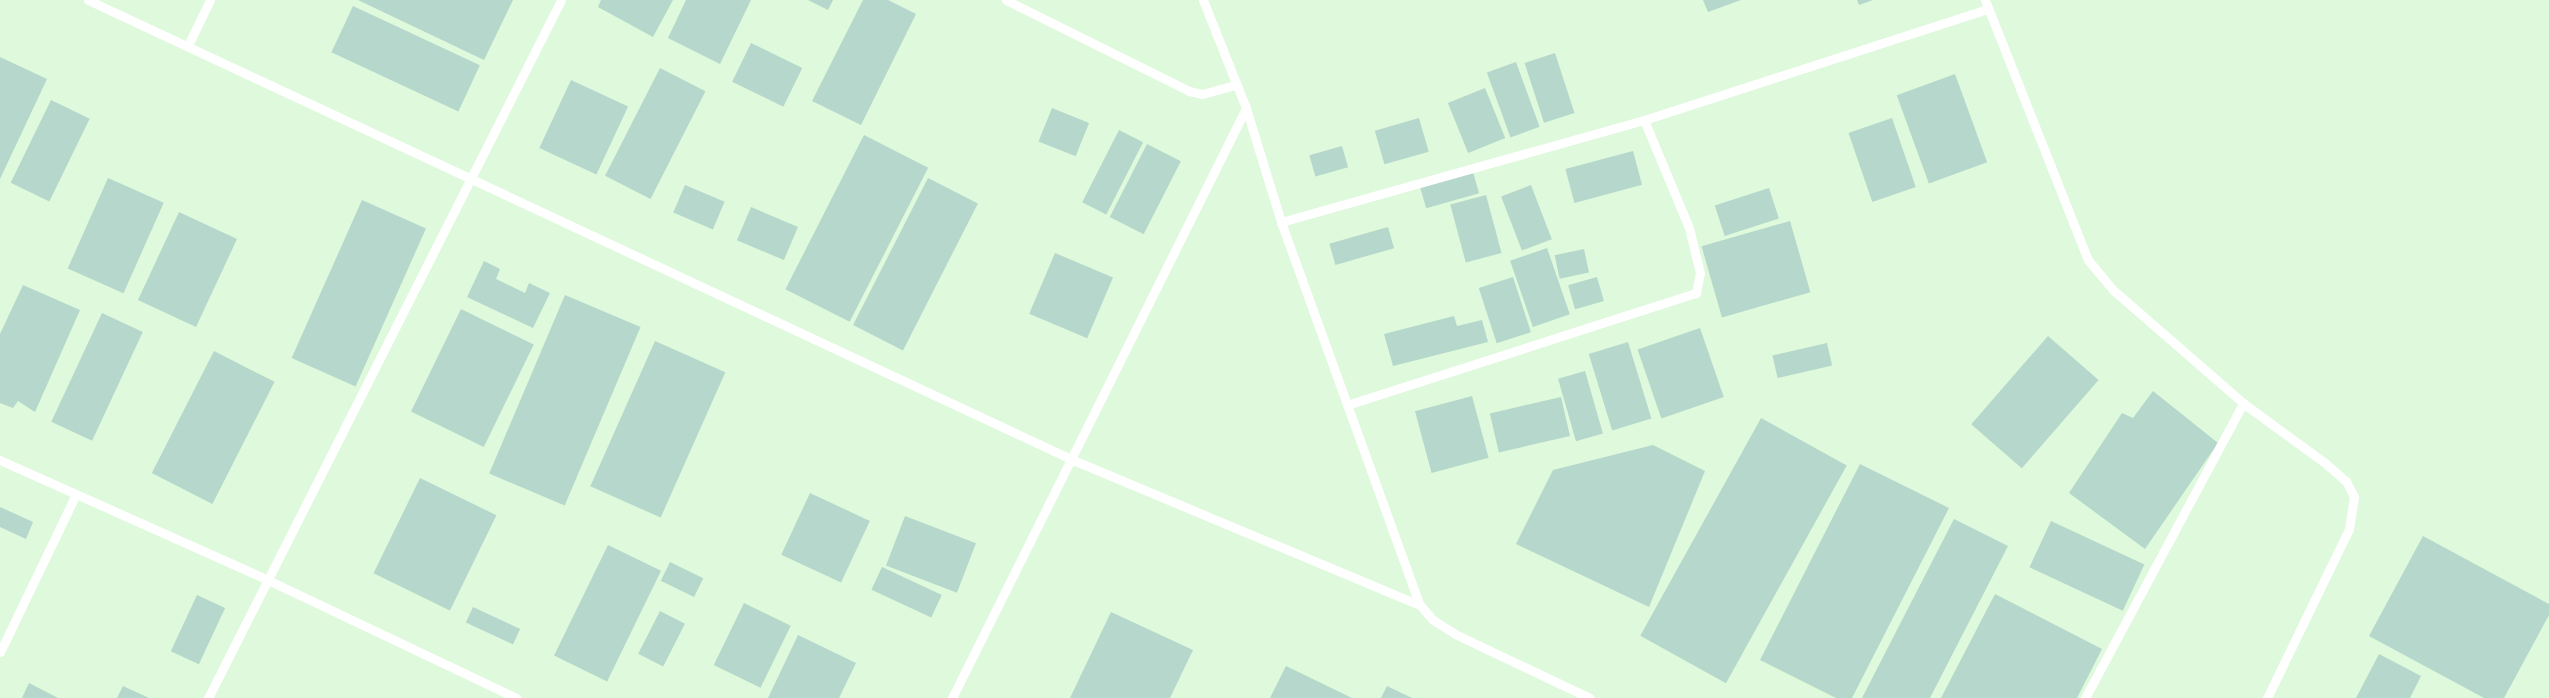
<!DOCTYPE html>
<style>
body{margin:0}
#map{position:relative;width:2549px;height:698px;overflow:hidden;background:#edffeb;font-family:"Archivo Narrow",sans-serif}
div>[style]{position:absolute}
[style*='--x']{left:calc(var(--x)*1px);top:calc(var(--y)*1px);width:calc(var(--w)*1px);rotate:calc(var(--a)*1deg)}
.built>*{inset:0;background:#def9db;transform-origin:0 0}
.building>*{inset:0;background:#b6d7cb;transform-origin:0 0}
.service>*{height:9px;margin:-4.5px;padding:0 4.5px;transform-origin:4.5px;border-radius:4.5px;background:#fff}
span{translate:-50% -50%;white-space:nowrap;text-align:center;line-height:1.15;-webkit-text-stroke:5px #edffeb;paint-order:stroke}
</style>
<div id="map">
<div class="built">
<i style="left:0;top:0;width:2549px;height:698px"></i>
</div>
<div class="building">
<i style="clip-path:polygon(358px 0,513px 0,484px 60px)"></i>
<i style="clip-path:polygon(601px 0,673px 0,653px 37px,598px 7px)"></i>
<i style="clip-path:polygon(686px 0,751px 0,720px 64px,668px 38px)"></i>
<i style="clip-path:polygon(808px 0,833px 0,828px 10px)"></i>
<i style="clip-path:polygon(863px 0,888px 0,916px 14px,861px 125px,812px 101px)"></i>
<i style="clip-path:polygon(1703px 0,1741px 0,1708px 12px)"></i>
<i style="clip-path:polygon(1857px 0,1873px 0,1859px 5px)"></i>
<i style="left:353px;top:6px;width:140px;height:51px;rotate:25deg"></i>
<i style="left:751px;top:43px;width:57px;height:43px;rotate:26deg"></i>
<i style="left:1555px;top:53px;width:63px;height:32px;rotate:72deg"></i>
<i style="clip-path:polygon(0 57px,47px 79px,0 179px)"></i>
<i style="left:1516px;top:62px;width:69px;height:31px;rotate:70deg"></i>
<i style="left:660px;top:68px;width:51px;height:121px;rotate:27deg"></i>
<i style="left:1955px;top:74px;width:94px;height:62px;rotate:70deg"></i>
<i style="left:571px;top:80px;width:63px;height:75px;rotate:25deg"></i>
<i style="left:1485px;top:88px;width:54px;height:40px;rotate:68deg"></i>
<i style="left:51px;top:100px;width:43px;height:92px;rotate:26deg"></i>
<i style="left:1052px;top:108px;width:40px;height:36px;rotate:22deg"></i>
<i style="left:1419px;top:118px;width:35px;height:46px;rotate:74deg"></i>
<i style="left:1892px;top:118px;width:73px;height:46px;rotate:71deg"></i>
<i style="left:1119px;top:130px;width:27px;height:81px;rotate:27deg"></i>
<i style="left:864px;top:135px;width:72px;height:173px;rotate:27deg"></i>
<i style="left:1147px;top:144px;width:38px;height:82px;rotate:27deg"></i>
<i style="left:1342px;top:146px;width:22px;height:34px;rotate:74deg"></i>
<i style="left:1633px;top:151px;width:35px;height:70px;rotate:75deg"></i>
<i style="left:1473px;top:172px;width:22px;height:55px;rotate:74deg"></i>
<i style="left:108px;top:178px;width:61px;height:99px;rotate:24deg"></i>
<i style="left:928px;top:178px;width:56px;height:165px;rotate:27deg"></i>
<i style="left:685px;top:185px;width:43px;height:30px;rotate:23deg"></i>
<i style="left:1531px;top:185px;width:58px;height:32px;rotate:69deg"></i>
<i style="left:1769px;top:188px;width:32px;height:57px;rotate:72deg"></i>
<i style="left:1486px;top:195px;width:60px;height:37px;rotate:75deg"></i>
<i style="left:362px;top:200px;width:70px;height:173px;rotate:24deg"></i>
<i style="left:751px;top:207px;width:51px;height:36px;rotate:23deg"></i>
<i style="left:179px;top:212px;width:64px;height:97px;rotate:25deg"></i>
<i style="left:1790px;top:221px;width:74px;height:92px;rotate:74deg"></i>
<i style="left:1388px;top:227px;width:22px;height:61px;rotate:74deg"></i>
<i style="left:1547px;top:248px;width:70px;height:39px;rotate:71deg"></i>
<i style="left:1584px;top:249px;width:24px;height:30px;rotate:78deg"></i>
<i style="left:1055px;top:253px;width:63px;height:66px;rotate:23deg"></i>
<i style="clip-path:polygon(484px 261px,500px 269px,496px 279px,525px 293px,529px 283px,550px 293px,533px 328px,467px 297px)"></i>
<i style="left:1513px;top:277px;width:58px;height:36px;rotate:72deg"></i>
<i style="left:1597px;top:277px;width:25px;height:30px;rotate:74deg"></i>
<i style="clip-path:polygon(23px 285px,80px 310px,35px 412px,18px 401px,13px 408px,0 403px,0 334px)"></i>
<i style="left:565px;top:295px;width:82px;height:194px;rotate:23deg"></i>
<i style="left:461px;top:309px;width:81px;height:114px;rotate:26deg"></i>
<i style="left:102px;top:313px;width:45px;height:120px;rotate:25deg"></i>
<i style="clip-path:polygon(1454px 316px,1457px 326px,1482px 320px,1488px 342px,1393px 366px,1384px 334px)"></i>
<i style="left:1700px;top:328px;width:73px;height:66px;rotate:71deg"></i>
<i style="left:2048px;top:336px;width:67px;height:117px;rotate:41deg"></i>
<i style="left:655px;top:341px;width:77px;height:159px;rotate:24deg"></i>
<i style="left:1628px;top:342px;width:80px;height:41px;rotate:73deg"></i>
<i style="left:1827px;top:343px;width:23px;height:56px;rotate:77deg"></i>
<i style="left:214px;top:351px;width:68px;height:137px;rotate:27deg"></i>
<i style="left:1585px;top:371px;width:65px;height:28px;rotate:74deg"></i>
<i style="clip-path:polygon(2153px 391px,2218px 443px,2145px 549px,2069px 493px,2122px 413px,2133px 418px)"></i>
<i style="left:1472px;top:396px;width:64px;height:59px;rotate:75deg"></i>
<i style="left:1561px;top:397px;width:40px;height:73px;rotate:77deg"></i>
<i style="left:1761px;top:418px;width:98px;height:249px;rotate:29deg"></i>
<i style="clip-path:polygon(1653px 445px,1705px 471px,1649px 607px,1516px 544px,1553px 470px)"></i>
<i style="clip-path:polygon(1860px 464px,1949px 508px,1852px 698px,1836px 698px,1760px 660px)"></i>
<i style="left:420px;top:478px;width:85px;height:106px;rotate:26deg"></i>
<i style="left:810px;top:493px;width:66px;height:68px;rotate:25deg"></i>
<i style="clip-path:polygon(0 507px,33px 522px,26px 539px,0 527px)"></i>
<i style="left:905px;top:516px;width:76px;height:53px;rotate:21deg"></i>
<i style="clip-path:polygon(1954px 519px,2008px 546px,1930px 698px,1862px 698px)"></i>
<i style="left:2051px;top:521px;width:103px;height:51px;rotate:25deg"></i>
<i style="clip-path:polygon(2423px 536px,2549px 604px,2549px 615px,2504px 698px,2484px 698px,2369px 636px)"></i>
<i style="left:608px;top:545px;width:59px;height:123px;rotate:26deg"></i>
<i style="left:670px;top:562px;width:37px;height:21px;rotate:26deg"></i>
<i style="left:882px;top:567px;width:66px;height:25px;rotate:25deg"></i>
<i style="clip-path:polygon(1995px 594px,2102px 649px,2077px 698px,1941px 698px)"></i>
<i style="left:197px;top:595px;width:31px;height:62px;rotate:25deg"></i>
<i style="left:744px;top:603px;width:52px;height:69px;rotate:26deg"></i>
<i style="left:473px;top:607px;width:52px;height:17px;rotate:25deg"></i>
<i style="left:660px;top:611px;width:28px;height:48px;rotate:27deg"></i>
<i style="clip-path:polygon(1111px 612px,1193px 650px,1170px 698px,1070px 698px)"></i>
<i style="clip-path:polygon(798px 635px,856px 663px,839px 698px,768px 698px)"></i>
<i style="clip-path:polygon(2379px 654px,2421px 676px,2410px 698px,2356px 698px)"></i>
<i style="clip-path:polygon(1286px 666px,1352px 698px,1270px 698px)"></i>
<i style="clip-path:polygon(29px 683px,58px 698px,22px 698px)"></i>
<i style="clip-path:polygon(123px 686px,149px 698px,117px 698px)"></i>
<i style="clip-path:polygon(1387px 686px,1412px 698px,1381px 698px)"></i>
</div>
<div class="service">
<i style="--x:88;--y:0;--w:1087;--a:25.03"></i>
<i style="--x:1073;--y:460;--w:376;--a:22.7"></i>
<i style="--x:1006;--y:0;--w:204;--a:26.4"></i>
<i style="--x:1189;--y:91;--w:13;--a:13"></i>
<i style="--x:1202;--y:94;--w:34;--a:-15"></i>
<i style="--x:1203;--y:0;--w:116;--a:68.3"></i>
<i style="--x:1246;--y:108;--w:119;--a:72.9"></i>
<i style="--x:1281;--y:222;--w:407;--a:70.1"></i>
<i style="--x:1420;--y:605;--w:20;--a:49"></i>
<i style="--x:1433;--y:620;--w:26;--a:32"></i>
<i style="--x:1455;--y:634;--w:149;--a:25.4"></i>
<i style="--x:1985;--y:0;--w:280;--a:68.4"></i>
<i style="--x:2088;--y:260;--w:38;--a:50"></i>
<i style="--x:2112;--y:289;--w:174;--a:41"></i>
<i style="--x:2243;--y:403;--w:102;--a:36.2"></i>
<i style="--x:2325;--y:463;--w:28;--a:41"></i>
<i style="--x:2346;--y:481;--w:18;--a:63"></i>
<i style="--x:2354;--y:497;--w:32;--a:99"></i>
<i style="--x:2349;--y:529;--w:188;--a:115.9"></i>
<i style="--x:188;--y:45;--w:50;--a:-63.9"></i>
<i style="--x:1281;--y:222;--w:377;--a:-15.7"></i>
<i style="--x:1644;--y:120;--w:361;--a:-17.9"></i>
<i style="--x:1347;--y:405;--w:367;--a:-17.8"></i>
<i style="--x:1696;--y:293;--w:20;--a:-79"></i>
<i style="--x:1700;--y:273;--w:46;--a:-103.7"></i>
<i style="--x:1689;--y:228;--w:117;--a:-112.6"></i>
<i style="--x:0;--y:460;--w:294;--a:24.1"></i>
<i style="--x:268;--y:580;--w:275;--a:25.4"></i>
<i style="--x:0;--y:652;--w:173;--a:-64.3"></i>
<i style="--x:208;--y:698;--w:782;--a:-63.17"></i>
<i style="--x:952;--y:698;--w:659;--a:-63.51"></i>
<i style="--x:2085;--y:698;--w:335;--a:-61.8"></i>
</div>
</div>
